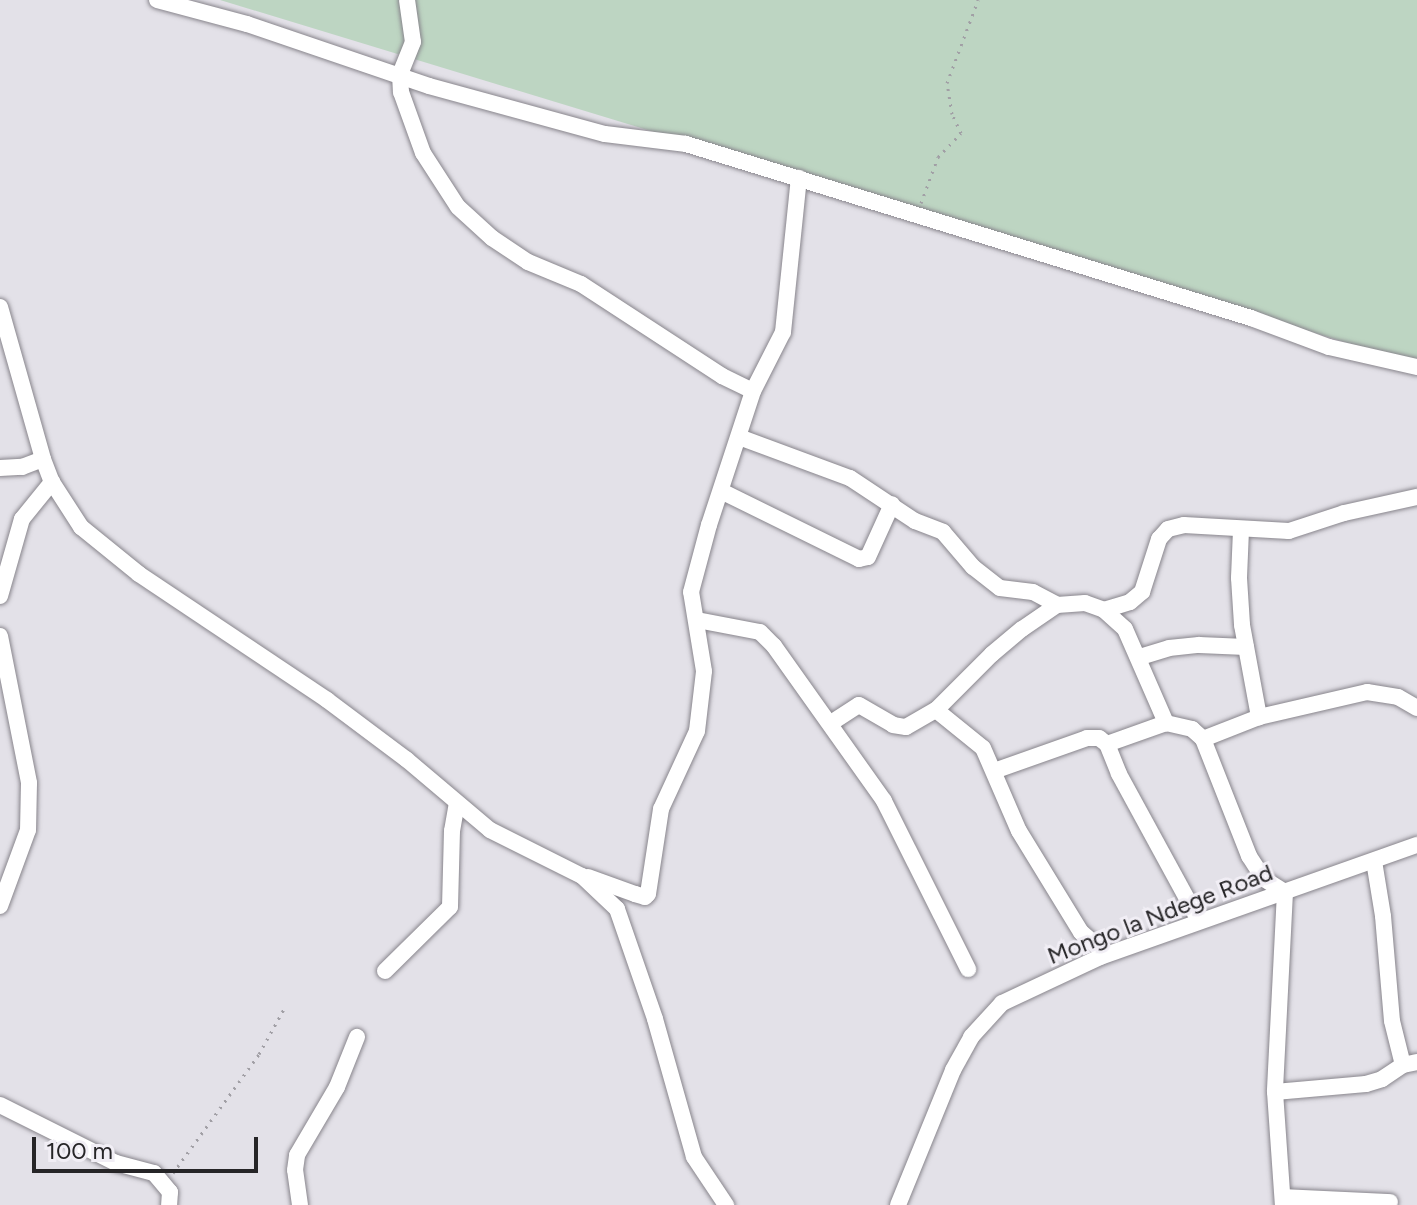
<!DOCTYPE html>
<style>
body{margin:0}
#map{position:relative;width:1417px;height:1205px;overflow:hidden;background:#e3e1e8;font-family:Figtree,sans-serif}
div>[style]{position:absolute}
[style*='--x']{left:calc(var(--x)*1px);top:calc(var(--y)*1px);width:calc(var(--w)*1px);rotate:calc(var(--a)*1deg)}
.green>*{inset:0;background:#bdd5c2}
.path>*{height:3px;margin-top:-1.5px;transform-origin:0;background:repeating-linear-gradient(90deg,#a19fa5 0 2px,transparent 0 8px)}
.roads{filter:drop-shadow(0 0 2px #88858c) drop-shadow(0 0 2px #88858c)}
.minor>*{height:16px;margin:-8px;padding:0 8px;transform-origin:8px;border-radius:8px;background:#fff}
span{translate:-50% -50%;white-space:nowrap;text-align:center;line-height:1.15;-webkit-text-stroke:6px #f1eef5;paint-order:stroke}
.street-label{font-size:24px;color:#262527}
.scale{position:absolute;left:32px;top:1137px;width:226px;height:36px;box-sizing:border-box;border:4px solid #262527;border-top:0;padding-left:10px;font-size:24px;line-height:28px;white-space:nowrap;color:#262527;-webkit-text-stroke:6px #f1eef5;paint-order:stroke}
</style>
<div id="map">
<div class="green">
<i style="clip-path:polygon(220px 0,1417px 0,1417px 364px)"></i>
</div>
<div class="path">
<i style="--x:921;--y:203;--w:49;--a:-69.7"></i>
<i style="--x:938;--y:157;--w:33;--a:-46"></i>
<i style="--x:961;--y:133;--w:21;--a:-115"></i>
<i style="--x:952;--y:114;--w:31;--a:-99"></i>
<i style="--x:947;--y:83;--w:89;--a:-69.5"></i>
<i style="--x:173;--y:1173;--w:147;--a:-54.1"></i>
<i style="--x:259;--y:1054;--w:54;--a:-61"></i>
</div>
<div class="roads">
<div class="minor">
<i style="--x:157;--y:0;--w:93;--a:14.9"></i>
<i style="--x:247;--y:24;--w:192;--a:18.8"></i>
<i style="--x:429;--y:86;--w:182;--a:15.3"></i>
<i style="--x:605;--y:134;--w:82;--a:7"></i>
<i style="--x:686;--y:144;--w:591;--a:17.12"></i>
<i style="--x:1251;--y:318;--w:83;--a:20.4"></i>
<i style="--x:1329;--y:347;--w:90;--a:12.8"></i>
<i style="--x:407;--y:0;--w:42;--a:81.9"></i>
<i style="--x:413;--y:42;--w:35;--a:112"></i>
<i style="--x:400;--y:74;--w:18;--a:87"></i>
<i style="--x:401;--y:92;--w:65;--a:70.2"></i>
<i style="--x:423;--y:153;--w:64;--a:57.1"></i>
<i style="--x:458;--y:207;--w:46;--a:42.4"></i>
<i style="--x:492;--y:238;--w:43;--a:33.7"></i>
<i style="--x:528;--y:262;--w:57;--a:22.5"></i>
<i style="--x:581;--y:284;--w:168;--a:33.1"></i>
<i style="--x:722;--y:376;--w:34;--a:26"></i>
<i style="--x:0;--y:307;--w:158;--a:74.2"></i>
<i style="--x:43;--y:459;--w:25;--a:69"></i>
<i style="--x:52;--y:482;--w:54;--a:57.2"></i>
<i style="--x:81;--y:527;--w:75;--a:39"></i>
<i style="--x:139;--y:574;--w:226;--a:33.8"></i>
<i style="--x:327;--y:700;--w:99;--a:36.8"></i>
<i style="--x:406;--y:759;--w:110;--a:40.2"></i>
<i style="--x:490;--y:830;--w:103;--a:26.6"></i>
<i style="--x:582;--y:876;--w:48;--a:43.3"></i>
<i style="--x:617;--y:909;--w:116;--a:70.9"></i>
<i style="--x:655;--y:1019;--w:143;--a:74.2"></i>
<i style="--x:694;--y:1157;--w:58;--a:56.3"></i>
<i style="--x:739;--y:437;--w:118;--a:20.3"></i>
<i style="--x:850;--y:478;--w:78;--a:33.5"></i>
<i style="--x:915;--y:521;--w:30;--a:21"></i>
<i style="--x:943;--y:532;--w:46;--a:49.4"></i>
<i style="--x:973;--y:567;--w:34;--a:38"></i>
<i style="--x:1000;--y:588;--w:33;--a:7"></i>
<i style="--x:1033;--y:592;--w:27;--a:28"></i>
<i style="--x:0;--y:468;--w:22;--a:-3"></i>
<i style="--x:22;--y:467;--w:22;--a:-21"></i>
<i style="--x:721;--y:491;--w:154;--a:26.2"></i>
<i style="--x:859;--y:559;--w:9;--a:-13"></i>
<i style="--x:868;--y:557;--w:58;--a:-65.6"></i>
<i style="--x:1241;--y:530;--w:48;--a:92.4"></i>
<i style="--x:1239;--y:578;--w:47;--a:86.3"></i>
<i style="--x:1242;--y:625;--w:94;--a:79.5"></i>
<i style="--x:0;--y:596;--w:80;--a:-74.1"></i>
<i style="--x:22;--y:519;--w:48;--a:-51"></i>
<i style="--x:1104;--y:610;--w:27;--a:-17"></i>
<i style="--x:1130;--y:602;--w:16;--a:-40"></i>
<i style="--x:1142;--y:592;--w:56;--a:-72.2"></i>
<i style="--x:1159;--y:539;--w:13;--a:-48"></i>
<i style="--x:1168;--y:529;--w:16;--a:-14"></i>
<i style="--x:1184;--y:525;--w:105;--a:3.3"></i>
<i style="--x:1289;--y:531;--w:58;--a:-18.1"></i>
<i style="--x:1344;--y:513;--w:75;--a:-12.4"></i>
<i style="--x:697;--y:620;--w:64;--a:10.8"></i>
<i style="--x:760;--y:632;--w:20;--a:45"></i>
<i style="--x:774;--y:646;--w:190;--a:54.6"></i>
<i style="--x:884;--y:801;--w:188;--a:63.4"></i>
<i style="--x:0;--y:636;--w:150;--a:78.8"></i>
<i style="--x:29;--y:783;--w:47;--a:91.2"></i>
<i style="--x:28;--y:830;--w:81;--a:110.2"></i>
<i style="--x:1140;--y:657;--w:30;--a:-17"></i>
<i style="--x:1169;--y:648;--w:30;--a:-6"></i>
<i style="--x:1199;--y:645;--w:47;--a:2.4"></i>
<i style="--x:936;--y:710;--w:79;--a:-45"></i>
<i style="--x:992;--y:654;--w:39;--a:-40"></i>
<i style="--x:1022;--y:629;--w:42;--a:-34.4"></i>
<i style="--x:1057;--y:605;--w:28;--a:-4"></i>
<i style="--x:1085;--y:603;--w:20;--a:20"></i>
<i style="--x:1104;--y:610;--w:28;--a:42"></i>
<i style="--x:1125;--y:629;--w:103;--a:66.4"></i>
<i style="--x:1166;--y:723;--w:27;--a:13"></i>
<i style="--x:1192;--y:729;--w:15;--a:42"></i>
<i style="--x:1203;--y:739;--w:126;--a:68.5"></i>
<i style="--x:1249;--y:856;--w:27;--a:57"></i>
<i style="--x:1264;--y:879;--w:25;--a:32"></i>
<i style="--x:1285;--y:892;--w:200;--a:92.9"></i>
<i style="--x:1275;--y:1092;--w:113;--a:86"></i>
<i style="--x:831;--y:723;--w:33;--a:-33"></i>
<i style="--x:859;--y:705;--w:39;--a:30"></i>
<i style="--x:893;--y:725;--w:13;--a:9"></i>
<i style="--x:906;--y:727;--w:34;--a:-30"></i>
<i style="--x:936;--y:710;--w:60;--a:39"></i>
<i style="--x:983;--y:748;--w:90;--a:66.6"></i>
<i style="--x:1019;--y:831;--w:119;--a:58.5"></i>
<i style="--x:1081;--y:932;--w:33;--a:41"></i>
<i style="--x:1203;--y:739;--w:60;--a:-21.4"></i>
<i style="--x:1259;--y:717;--w:111;--a:-13"></i>
<i style="--x:1367;--y:692;--w:31;--a:9"></i>
<i style="--x:1398;--y:697;--w:22;--a:30"></i>
<i style="--x:1107;--y:744;--w:63;--a:-19.6"></i>
<i style="--x:994;--y:771;--w:99;--a:-19.5"></i>
<i style="--x:1087;--y:738;--w:12;--a:0"></i>
<i style="--x:1099;--y:738;--w:10;--a:37"></i>
<i style="--x:1107;--y:744;--w:32;--a:68"></i>
<i style="--x:1119;--y:774;--w:167;--a:61.4"></i>
<i style="--x:1374;--y:861;--w:56;--a:80.7"></i>
<i style="--x:1383;--y:916;--w:105;--a:85.1"></i>
<i style="--x:1392;--y:1021;--w:45;--a:76"></i>
<i style="--x:588;--y:877;--w:50;--a:19.9"></i>
<i style="--x:635;--y:894;--w:10;--a:17"></i>
<i style="--x:645;--y:897;--w:4;--a:-45"></i>
<i style="--x:648;--y:894;--w:86;--a:-81.3"></i>
<i style="--x:661;--y:809;--w:86;--a:-65.2"></i>
<i style="--x:697;--y:731;--w:60;--a:-83.3"></i>
<i style="--x:704;--y:671;--w:80;--a:-99.3"></i>
<i style="--x:691;--y:592;--w:69;--a:-75"></i>
<i style="--x:709;--y:525;--w:141;--a:-71.8"></i>
<i style="--x:753;--y:391;--w:66;--a:-63"></i>
<i style="--x:783;--y:332;--w:155;--a:-84.1"></i>
<i style="--x:385;--y:971;--w:91;--a:-44.6"></i>
<i style="--x:450;--y:907;--w:76;--a:-88.5"></i>
<i style="--x:452;--y:831;--w:27;--a:-80"></i>
<i style="--x:1275;--y:1092;--w:91;--a:-5"></i>
<i style="--x:1366;--y:1084;--w:17;--a:-17"></i>
<i style="--x:1382;--y:1079;--w:25;--a:-34"></i>
<i style="--x:1403;--y:1065;--w:14;--a:-12"></i>
<i style="--x:0;--y:1105;--w:130;--a:26.6"></i>
<i style="--x:116;--y:1163;--w:39;--a:15"></i>
<i style="--x:154;--y:1173;--w:25;--a:50"></i>
<i style="--x:170;--y:1192;--w:13;--a:94"></i>
<i style="--x:1284;--y:1197;--w:106;--a:2.7"></i>
<i style="--x:300;--y:1205;--w:35;--a:-98"></i>
<i style="--x:295;--y:1170;--w:15;--a:-82"></i>
<i style="--x:297;--y:1155;--w:79;--a:-59.5"></i>
<i style="--x:337;--y:1087;--w:54;--a:-68.2"></i>
<i style="--x:898;--y:1205;--w:146;--a:-67.8"></i>
<i style="--x:953;--y:1070;--w:38;--a:-61"></i>
<i style="--x:971;--y:1037;--w:46;--a:-47.6"></i>
<i style="--x:1002;--y:1003;--w:108;--a:-25.1"></i>
<i style="--x:1100;--y:957;--w:336;--a:-19.5"></i>
</div>
</div>
<div class="street-label">
<span style="left:1160px;top:914px;rotate:-21deg">Mongo la Ndege Road</span>
</div>
<div class="scale">100 m</div>
</div>
